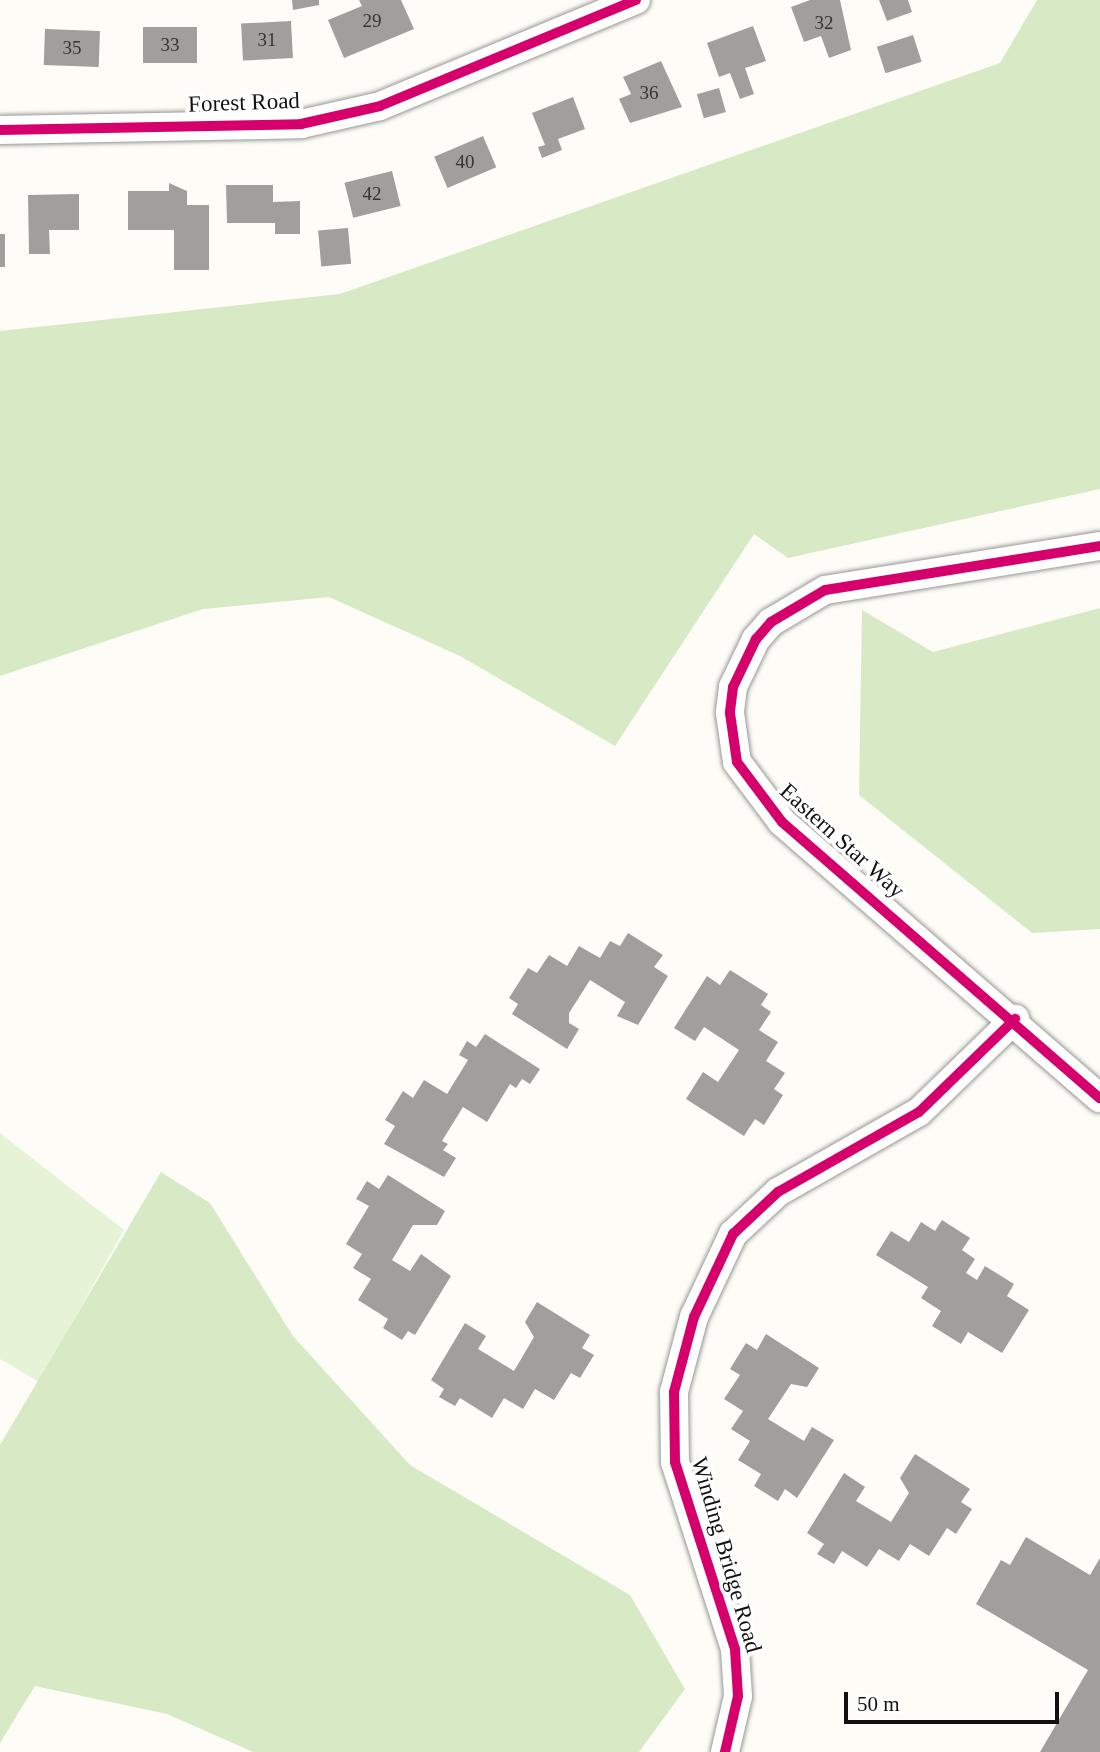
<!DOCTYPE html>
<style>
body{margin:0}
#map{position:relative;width:1100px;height:1752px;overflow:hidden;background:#fdfcf7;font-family:"Times New Roman",serif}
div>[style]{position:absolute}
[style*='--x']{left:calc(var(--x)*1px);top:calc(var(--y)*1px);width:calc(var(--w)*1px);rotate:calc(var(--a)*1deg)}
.green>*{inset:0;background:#e7f3d7}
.forest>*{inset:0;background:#d8eac5}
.building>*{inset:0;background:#a19f9c;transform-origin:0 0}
.roads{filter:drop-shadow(0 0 2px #979795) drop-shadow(0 0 2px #979795)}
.minor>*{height:28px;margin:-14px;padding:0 14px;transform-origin:14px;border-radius:14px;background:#fffffe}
.cycleway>*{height:10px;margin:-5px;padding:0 5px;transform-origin:5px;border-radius:5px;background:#d6006c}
span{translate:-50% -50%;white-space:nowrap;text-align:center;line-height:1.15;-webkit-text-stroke:7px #fff;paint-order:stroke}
.number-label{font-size:19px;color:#353434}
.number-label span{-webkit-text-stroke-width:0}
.street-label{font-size:23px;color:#111}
.scale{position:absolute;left:844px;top:1692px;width:215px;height:32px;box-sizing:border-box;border:4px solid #111;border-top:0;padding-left:9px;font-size:21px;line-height:24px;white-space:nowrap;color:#111;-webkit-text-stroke:5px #fff;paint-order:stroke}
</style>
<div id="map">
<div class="green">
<i style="clip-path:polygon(0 1133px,124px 1230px,39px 1382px,0 1359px)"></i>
</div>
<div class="forest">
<i style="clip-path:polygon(1037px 0,1100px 0,1100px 489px,788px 558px,754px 534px,615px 746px,460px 656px,329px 597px,203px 609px,0 676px,0 331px,340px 294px,1000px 63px)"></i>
<i style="clip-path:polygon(1100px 608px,1100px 929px,1032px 933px,859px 795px,862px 610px,933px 652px)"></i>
<i style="clip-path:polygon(161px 1172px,210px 1203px,293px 1336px,410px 1465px,630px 1595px,685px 1689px,639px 1752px,253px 1752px,167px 1714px,35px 1686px,0 1743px,0 1445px)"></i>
</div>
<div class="building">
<i style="clip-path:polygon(292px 0,319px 0,319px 5px,293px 10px)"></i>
<i style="clip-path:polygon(359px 0,401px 0,414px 29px,344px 58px,328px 20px,362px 6px)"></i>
<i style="clip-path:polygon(810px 0,840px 0,851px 50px,829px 58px,821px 36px,804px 42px,791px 7px)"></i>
<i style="clip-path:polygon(879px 0,908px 0,912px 12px,887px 21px)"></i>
<i style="left:291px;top:21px;width:37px;height:50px;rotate:87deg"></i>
<i style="clip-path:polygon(753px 26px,766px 61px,745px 68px,754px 94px,740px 99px,730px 73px,719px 77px,707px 43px)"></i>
<i style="left:143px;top:27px;width:54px;height:36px"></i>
<i style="left:45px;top:29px;width:55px;height:36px;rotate:2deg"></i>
<i style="left:913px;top:35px;width:28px;height:38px;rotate:72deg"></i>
<i style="clip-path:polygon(661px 61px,682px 107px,630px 123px,619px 99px,631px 94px,623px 77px)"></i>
<i style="left:719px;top:88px;width:25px;height:23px;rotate:74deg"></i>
<i style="clip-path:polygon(573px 97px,585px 129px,558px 139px,562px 150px,542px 158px,538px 147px,545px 145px,532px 113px)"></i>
<i style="left:483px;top:136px;width:34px;height:53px;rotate:67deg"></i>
<i style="left:392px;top:171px;width:36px;height:49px;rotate:76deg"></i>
<i style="clip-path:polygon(169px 183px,187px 191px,187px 205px,209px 205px,209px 270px,174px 270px,174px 230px,128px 230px,128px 191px,169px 191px)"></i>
<i style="clip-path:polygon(226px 185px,273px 185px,273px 202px,300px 201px,300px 234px,275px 234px,275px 223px,227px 223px)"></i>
<i style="clip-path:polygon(79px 194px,79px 230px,49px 230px,50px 254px,29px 254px,28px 195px)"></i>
<i style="left:348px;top:228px;width:36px;height:30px;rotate:85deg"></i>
<i style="left:0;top:234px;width:5px;height:33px"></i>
<i style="clip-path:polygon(628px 933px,663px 955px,654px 967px,668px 976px,638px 1025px,617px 1016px,625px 1002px,590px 980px,569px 1013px,569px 1023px,579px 1029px,567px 1049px,512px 1014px,518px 1004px,509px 998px,528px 968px,537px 973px,549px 955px,567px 966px,579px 946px,600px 958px,610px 941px,620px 946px)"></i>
<i style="clip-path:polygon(730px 970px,768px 994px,761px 1005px,771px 1012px,759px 1030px,778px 1042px,766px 1061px,785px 1073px,774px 1089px,783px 1095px,764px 1125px,755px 1119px,744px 1136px,686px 1099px,703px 1072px,718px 1082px,739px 1050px,704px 1027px,695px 1041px,674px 1028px,707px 976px,720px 985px)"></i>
<i style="clip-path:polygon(485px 1034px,540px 1069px,530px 1084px,522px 1079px,516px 1088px,510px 1084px,487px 1122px,463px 1107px,442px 1141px,448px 1144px,443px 1150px,456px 1158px,444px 1177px,384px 1144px,395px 1126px,385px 1120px,403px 1091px,413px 1098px,424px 1080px,447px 1094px,468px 1060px,459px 1055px,467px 1041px,476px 1047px)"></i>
<i style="clip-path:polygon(388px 1175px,445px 1211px,437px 1225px,413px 1225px,392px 1260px,410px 1271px,421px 1254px,451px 1276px,415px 1335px,408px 1331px,402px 1340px,383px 1328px,388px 1319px,358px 1300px,371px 1279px,353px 1268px,362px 1254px,346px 1244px,369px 1206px,356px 1199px,367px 1181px,379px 1189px)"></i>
<i style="clip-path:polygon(942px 1220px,970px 1238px,962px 1250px,975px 1259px,966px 1273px,977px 1280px,985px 1266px,1014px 1284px,1007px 1296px,1029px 1310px,1002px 1353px,968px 1332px,961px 1344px,932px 1326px,941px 1311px,921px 1298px,928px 1287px,876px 1255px,891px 1231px,909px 1242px,921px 1222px,935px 1231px)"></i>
<i style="clip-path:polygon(537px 1302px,590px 1335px,582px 1348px,594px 1355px,580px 1378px,571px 1373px,554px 1400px,535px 1389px,523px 1409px,504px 1398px,492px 1418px,460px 1398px,455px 1406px,439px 1397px,444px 1389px,431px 1380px,465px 1323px,486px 1336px,478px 1349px,514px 1371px,534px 1337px,525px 1322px)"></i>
<i style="clip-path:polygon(766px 1334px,819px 1368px,807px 1387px,791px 1384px,768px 1419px,804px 1441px,812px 1427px,834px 1440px,797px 1498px,785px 1489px,778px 1501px,754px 1486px,761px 1474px,738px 1460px,750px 1441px,731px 1429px,743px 1411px,724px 1399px,740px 1375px,730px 1369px,746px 1343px,757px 1350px)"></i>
<i style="clip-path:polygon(915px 1454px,970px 1489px,961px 1502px,972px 1509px,956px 1534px,947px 1528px,929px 1556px,910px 1544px,899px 1561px,879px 1549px,867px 1567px,842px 1551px,834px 1564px,817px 1554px,824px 1544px,807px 1533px,844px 1473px,865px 1487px,856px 1501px,891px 1522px,909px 1493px,900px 1478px)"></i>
<i style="clip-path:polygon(1026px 1537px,1090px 1575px,1100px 1558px,1100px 1752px,1040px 1752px,1088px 1670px,976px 1604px,1001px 1560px,1010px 1565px)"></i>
</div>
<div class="roads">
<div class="minor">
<i style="--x:0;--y:130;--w:301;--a:-1.1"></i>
<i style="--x:301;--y:124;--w:81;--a:-12.8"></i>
<i style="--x:380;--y:106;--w:277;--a:-22.5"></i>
<i style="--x:1100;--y:546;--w:278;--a:170.9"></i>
<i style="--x:825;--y:590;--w:63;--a:149.3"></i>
<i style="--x:771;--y:622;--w:23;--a:131"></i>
<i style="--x:756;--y:639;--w:53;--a:115.6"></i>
<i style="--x:733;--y:687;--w:26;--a:97"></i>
<i style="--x:730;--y:713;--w:49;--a:81.9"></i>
<i style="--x:737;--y:762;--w:75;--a:53.1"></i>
<i style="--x:782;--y:822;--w:421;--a:41"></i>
<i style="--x:725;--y:1752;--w:57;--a:-76.9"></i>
<i style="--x:738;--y:1696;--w:47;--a:-93.7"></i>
<i style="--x:735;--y:1649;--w:196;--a:-107.8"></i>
<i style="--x:675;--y:1462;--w:70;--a:-90.8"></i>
<i style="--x:674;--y:1392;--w:78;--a:-75.1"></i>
<i style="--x:694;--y:1317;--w:92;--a:-64.8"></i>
<i style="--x:733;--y:1234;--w:62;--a:-43"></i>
<i style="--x:778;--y:1192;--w:162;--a:-29.6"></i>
<i style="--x:919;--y:1112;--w:134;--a:-44.1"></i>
</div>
</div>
<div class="cycleway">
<i style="--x:0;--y:130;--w:301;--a:-1.1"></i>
<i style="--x:301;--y:124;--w:81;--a:-12.8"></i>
<i style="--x:380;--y:106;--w:277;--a:-22.5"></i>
<i style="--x:1100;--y:546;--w:278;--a:170.9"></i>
<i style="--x:825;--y:590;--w:63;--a:149.3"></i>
<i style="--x:771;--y:622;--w:23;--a:131"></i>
<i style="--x:756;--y:639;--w:53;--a:115.6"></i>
<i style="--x:733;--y:687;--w:26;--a:97"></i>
<i style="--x:730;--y:713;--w:49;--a:81.9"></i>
<i style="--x:737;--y:762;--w:75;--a:53.1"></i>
<i style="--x:782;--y:822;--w:421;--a:41"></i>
<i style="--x:725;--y:1752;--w:57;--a:-76.9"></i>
<i style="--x:738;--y:1696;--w:47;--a:-93.7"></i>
<i style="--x:735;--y:1649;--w:196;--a:-107.8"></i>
<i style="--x:675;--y:1462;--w:70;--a:-90.8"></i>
<i style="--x:674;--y:1392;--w:78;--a:-75.1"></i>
<i style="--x:694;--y:1317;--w:92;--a:-64.8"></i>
<i style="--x:733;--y:1234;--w:62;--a:-43"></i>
<i style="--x:778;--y:1192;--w:162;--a:-29.6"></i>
<i style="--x:919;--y:1112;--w:134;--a:-44.1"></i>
</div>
<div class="number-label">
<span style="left:372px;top:21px">29</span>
<span style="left:824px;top:23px">32</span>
<span style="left:267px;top:40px">31</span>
<span style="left:170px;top:45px">33</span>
<span style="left:72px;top:48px">35</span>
<span style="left:649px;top:93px">36</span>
<span style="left:465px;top:162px">40</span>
<span style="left:372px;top:194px">42</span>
</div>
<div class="street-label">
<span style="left:244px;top:103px;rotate:-2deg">Forest Road</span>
<span style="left:842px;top:841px;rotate:42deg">Eastern Star Way</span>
<span style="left:726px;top:1555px;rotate:74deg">Winding Bridge Road</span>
</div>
<div class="scale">50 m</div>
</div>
